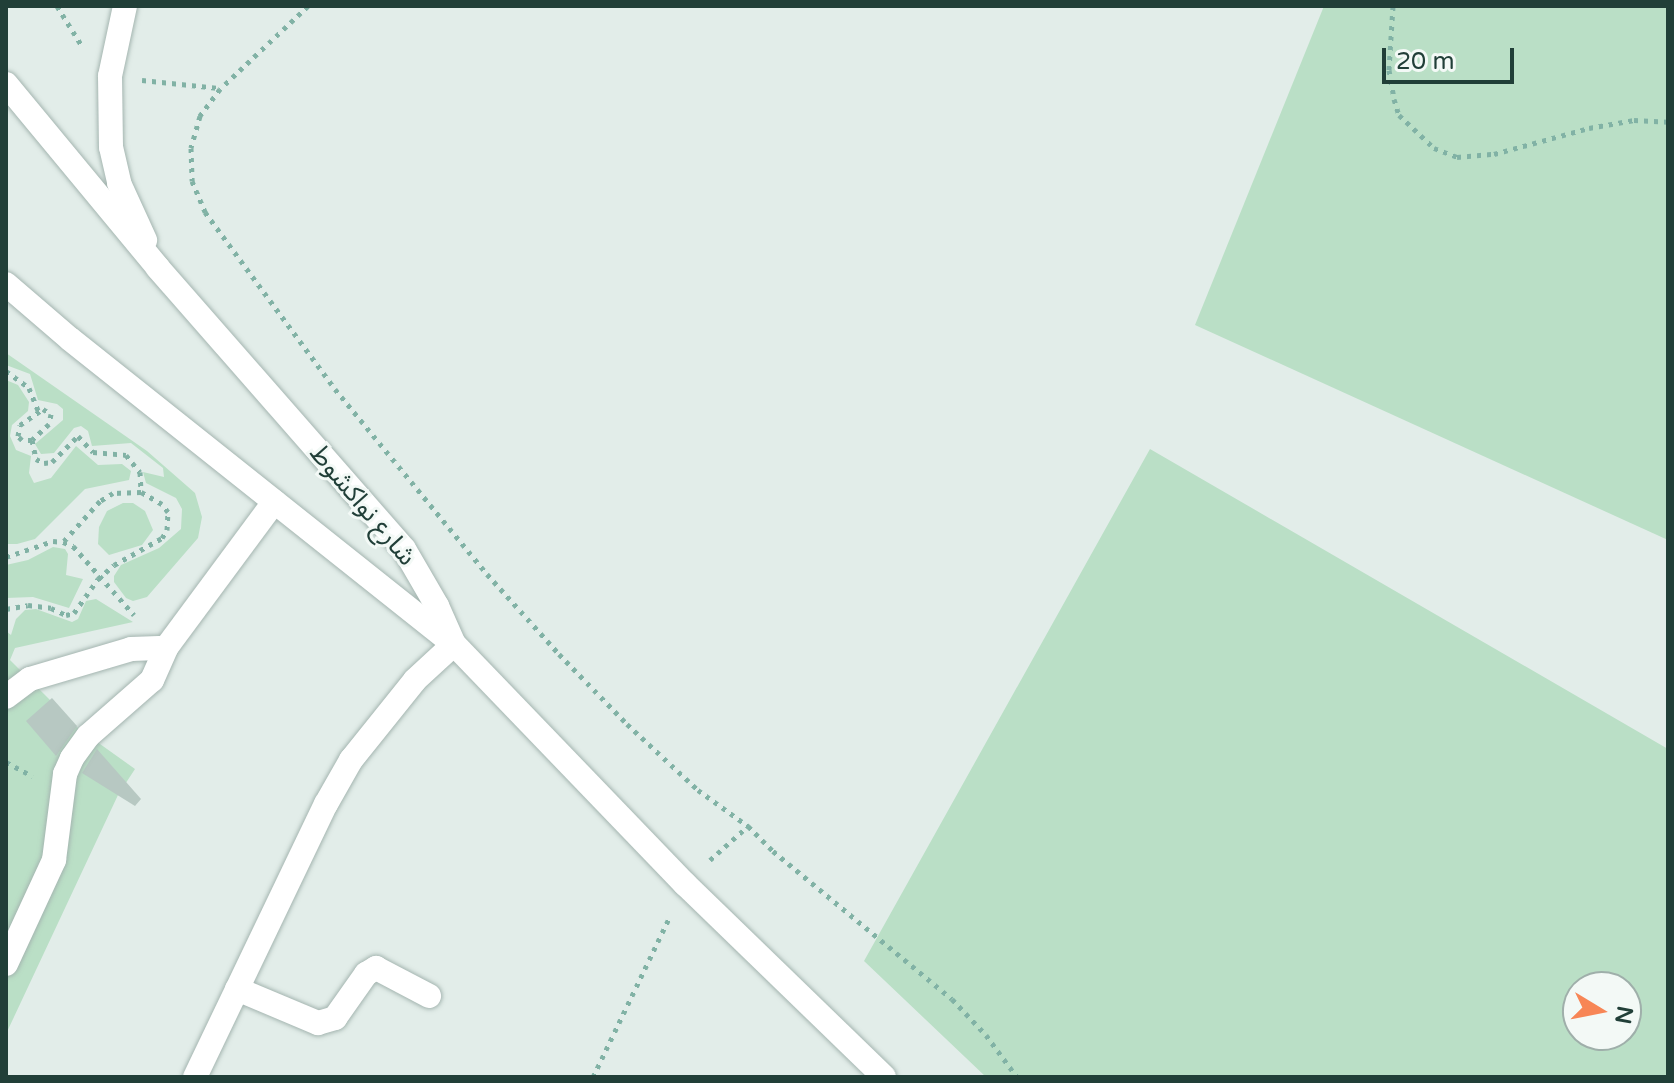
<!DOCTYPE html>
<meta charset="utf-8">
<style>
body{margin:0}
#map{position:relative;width:1674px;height:1083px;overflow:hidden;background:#e2ede9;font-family:"Varela Round","Noto Sans Arabic",sans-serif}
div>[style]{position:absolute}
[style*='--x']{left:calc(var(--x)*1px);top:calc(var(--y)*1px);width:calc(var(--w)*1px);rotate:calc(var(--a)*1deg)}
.green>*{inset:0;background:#badfc6}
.building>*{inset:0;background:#b7c8c2}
.path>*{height:5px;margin-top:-2.5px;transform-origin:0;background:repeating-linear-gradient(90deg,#81b2a5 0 4px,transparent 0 10px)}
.roads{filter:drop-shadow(0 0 2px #a4b5b0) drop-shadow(0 0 2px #a4b5b0)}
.service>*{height:24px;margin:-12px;padding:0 12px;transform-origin:12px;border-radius:12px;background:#fff}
.minor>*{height:24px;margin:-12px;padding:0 12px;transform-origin:12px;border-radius:12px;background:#fff}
span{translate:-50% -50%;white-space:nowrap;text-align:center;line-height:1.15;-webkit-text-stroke:6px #f3f9f6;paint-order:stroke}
.street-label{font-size:26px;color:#213f38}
.frame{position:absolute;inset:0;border:8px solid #213f38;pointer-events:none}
.north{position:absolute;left:1562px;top:971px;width:80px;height:80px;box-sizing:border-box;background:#f3f9f6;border:2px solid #9fafaa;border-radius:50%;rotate:100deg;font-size:22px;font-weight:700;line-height:32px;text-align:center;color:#213f38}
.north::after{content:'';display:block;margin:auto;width:28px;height:36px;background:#f78656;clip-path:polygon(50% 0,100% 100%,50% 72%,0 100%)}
.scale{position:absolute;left:1382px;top:48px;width:132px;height:36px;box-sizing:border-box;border:4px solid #213f38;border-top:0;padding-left:10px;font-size:24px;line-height:28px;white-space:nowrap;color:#213f38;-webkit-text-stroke:6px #f3f9f6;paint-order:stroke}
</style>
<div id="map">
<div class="green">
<i style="clip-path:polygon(1324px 6px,1668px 6px,1668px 540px,1195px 325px)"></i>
<i style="clip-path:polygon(6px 353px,147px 451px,195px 493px,202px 517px,198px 538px,147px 597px,133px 601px,126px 598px,114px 582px,114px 576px,121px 565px,159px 548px,181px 529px,182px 509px,176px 498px,146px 483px,143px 472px,164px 477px,163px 468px,131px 443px,92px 446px,88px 431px,81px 426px,74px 428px,54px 453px,41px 454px,35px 444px,63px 420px,63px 409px,57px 404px,38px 400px,30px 374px,6px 365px)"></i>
<i style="clip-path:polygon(6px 380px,18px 385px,29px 402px,28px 411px,12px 425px,10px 436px,16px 450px,31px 456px,29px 473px,34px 483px,51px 478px,76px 446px,98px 465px,122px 464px,131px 471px,129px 480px,85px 489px,35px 539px,17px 544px,6px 544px)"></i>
<i style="clip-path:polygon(evenodd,1150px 449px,1668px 749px,1668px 1077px,986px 1077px,864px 961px,1150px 449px,1578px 987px,1626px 987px,1626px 1035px,1578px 1035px,1578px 987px)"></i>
<i style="clip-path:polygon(123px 503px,133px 503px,145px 511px,153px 530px,142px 545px,109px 555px,98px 544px,99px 527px,107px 511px)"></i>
<i style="clip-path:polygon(53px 547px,65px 549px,68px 554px,66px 575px,83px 579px,69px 608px,33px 597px,6px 598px,6px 565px,28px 560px)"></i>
<i style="clip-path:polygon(96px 599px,133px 622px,15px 648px,10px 660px,79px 729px,135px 769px,118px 795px,6px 1034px,6px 631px,11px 635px,16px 619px,25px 610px,36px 609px,72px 622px,78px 619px,86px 601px)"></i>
</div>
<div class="building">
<i style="clip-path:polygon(52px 698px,77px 726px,56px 756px,26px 721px)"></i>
<i style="clip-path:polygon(97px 749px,141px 799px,135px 806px,82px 773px)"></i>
</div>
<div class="path">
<i style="--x:57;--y:6;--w:47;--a:58"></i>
<i style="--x:308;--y:6;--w:121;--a:136.7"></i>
<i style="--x:220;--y:89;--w:34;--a:127"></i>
<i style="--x:200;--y:116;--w:33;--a:106"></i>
<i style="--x:191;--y:148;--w:33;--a:88"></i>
<i style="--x:192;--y:181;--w:34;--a:67"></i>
<i style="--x:205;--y:212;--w:220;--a:53.7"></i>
<i style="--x:335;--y:389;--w:239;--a:50.6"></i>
<i style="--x:487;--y:574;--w:108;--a:48"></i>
<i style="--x:559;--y:654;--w:98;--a:45.8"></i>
<i style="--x:627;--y:724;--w:97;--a:42.9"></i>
<i style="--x:698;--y:790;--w:62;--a:35.8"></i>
<i style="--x:748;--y:826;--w:35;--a:45"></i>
<i style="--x:773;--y:851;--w:232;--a:39.6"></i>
<i style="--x:952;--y:999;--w:50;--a:46.6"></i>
<i style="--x:986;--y:1035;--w:52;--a:53.6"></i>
<i style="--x:1393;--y:6;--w:64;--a:93.6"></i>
<i style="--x:1389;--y:70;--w:29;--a:80"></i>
<i style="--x:1394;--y:99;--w:17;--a:73"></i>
<i style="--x:1399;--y:115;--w:48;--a:43.3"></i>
<i style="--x:1434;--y:148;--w:25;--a:21"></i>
<i style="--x:1457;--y:157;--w:37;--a:-5"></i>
<i style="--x:1494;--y:154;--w:98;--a:-15.3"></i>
<i style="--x:1589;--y:128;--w:46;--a:-10.1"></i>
<i style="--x:1634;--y:120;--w:34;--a:3"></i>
<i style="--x:142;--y:80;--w:77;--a:5.9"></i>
<i style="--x:6;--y:371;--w:29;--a:36"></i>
<i style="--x:29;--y:388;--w:24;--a:68"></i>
<i style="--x:43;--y:409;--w:9;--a:32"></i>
<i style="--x:51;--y:414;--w:10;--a:101"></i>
<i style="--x:49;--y:424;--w:23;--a:137"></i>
<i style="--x:32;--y:440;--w:10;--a:180"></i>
<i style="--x:22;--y:440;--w:6;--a:-135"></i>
<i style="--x:18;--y:436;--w:11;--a:-80"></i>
<i style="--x:20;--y:425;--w:28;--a:-35"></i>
<i style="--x:32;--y:440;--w:19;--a:78"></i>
<i style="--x:36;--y:459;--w:9;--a:27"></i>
<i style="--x:44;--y:463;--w:8;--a:-7"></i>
<i style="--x:52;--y:462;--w:37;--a:-45"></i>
<i style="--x:78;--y:436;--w:22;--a:47"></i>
<i style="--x:93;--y:452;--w:33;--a:5"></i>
<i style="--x:126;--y:455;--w:22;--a:51"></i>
<i style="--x:140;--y:472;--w:20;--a:87"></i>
<i style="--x:6;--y:557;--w:50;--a:-18.8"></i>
<i style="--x:53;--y:541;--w:10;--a:6"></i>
<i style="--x:63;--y:542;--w:11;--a:22"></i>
<i style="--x:73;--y:546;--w:92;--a:48.5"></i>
<i style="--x:6;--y:609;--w:22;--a:-10"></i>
<i style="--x:28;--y:605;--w:23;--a:7"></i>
<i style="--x:51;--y:608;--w:17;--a:25"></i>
<i style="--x:66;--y:615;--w:8;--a:-14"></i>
<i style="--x:74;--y:613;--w:42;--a:-54.8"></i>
<i style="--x:98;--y:579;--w:21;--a:-41"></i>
<i style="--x:114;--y:565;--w:55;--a:-29.4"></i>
<i style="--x:162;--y:538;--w:9;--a:-58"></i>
<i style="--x:167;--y:530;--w:18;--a:-87"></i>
<i style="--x:168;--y:512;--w:10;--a:-127"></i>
<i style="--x:162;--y:504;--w:24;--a:-150"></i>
<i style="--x:141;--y:492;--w:28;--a:178"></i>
<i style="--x:113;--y:493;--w:15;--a:148"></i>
<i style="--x:100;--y:501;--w:55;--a:132.1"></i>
<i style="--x:6;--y:762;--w:30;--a:28"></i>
<i style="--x:710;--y:860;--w:51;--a:-41.8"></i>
<i style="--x:593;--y:1077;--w:178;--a:-64.4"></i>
</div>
<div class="roads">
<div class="service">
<i style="--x:6;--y:697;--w:30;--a:-37"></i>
<i style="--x:30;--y:679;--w:105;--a:-16.5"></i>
<i style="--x:131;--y:649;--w:35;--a:-2"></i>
<i style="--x:6;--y:964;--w:115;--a:-65.2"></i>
<i style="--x:54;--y:860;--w:87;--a:-82.7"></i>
<i style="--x:65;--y:774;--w:17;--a:-66"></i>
<i style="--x:72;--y:758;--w:27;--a:-54"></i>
<i style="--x:88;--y:736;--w:85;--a:-41.2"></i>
<i style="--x:152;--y:680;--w:35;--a:-66"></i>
<i style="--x:166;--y:648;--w:182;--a:-53.5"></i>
<i style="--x:237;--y:989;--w:88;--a:22.8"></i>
<i style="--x:318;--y:1023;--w:18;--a:-16"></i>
<i style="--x:335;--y:1018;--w:54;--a:-54.8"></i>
<i style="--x:366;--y:974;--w:12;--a:-31"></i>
<i style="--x:376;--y:968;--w:60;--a:27.8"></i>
</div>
<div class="minor">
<i style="--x:125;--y:6;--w:72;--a:102.1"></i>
<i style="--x:110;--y:76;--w:71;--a:89.2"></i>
<i style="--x:111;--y:147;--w:37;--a:77"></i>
<i style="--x:119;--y:183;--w:63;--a:65.5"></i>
<i style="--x:6;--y:84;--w:239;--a:50.4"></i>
<i style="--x:158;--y:268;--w:373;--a:48.8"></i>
<i style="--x:404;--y:549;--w:66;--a:59.9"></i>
<i style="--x:437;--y:606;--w:39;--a:66"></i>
<i style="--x:6;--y:284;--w:84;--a:40.7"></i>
<i style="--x:70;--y:339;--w:490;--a:38.5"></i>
<i style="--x:454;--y:644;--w:333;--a:46.1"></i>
<i style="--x:685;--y:884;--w:277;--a:44.1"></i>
<i style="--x:195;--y:1077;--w:303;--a:-64.4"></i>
<i style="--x:326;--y:804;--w:51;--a:-60.4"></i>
<i style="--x:351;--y:760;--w:102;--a:-51.3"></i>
<i style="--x:415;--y:680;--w:53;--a:-42.7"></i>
</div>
</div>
<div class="street-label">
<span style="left:363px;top:505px;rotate:50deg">شارع نواكشوط</span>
</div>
<div class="frame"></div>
<div class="north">N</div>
<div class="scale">20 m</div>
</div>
